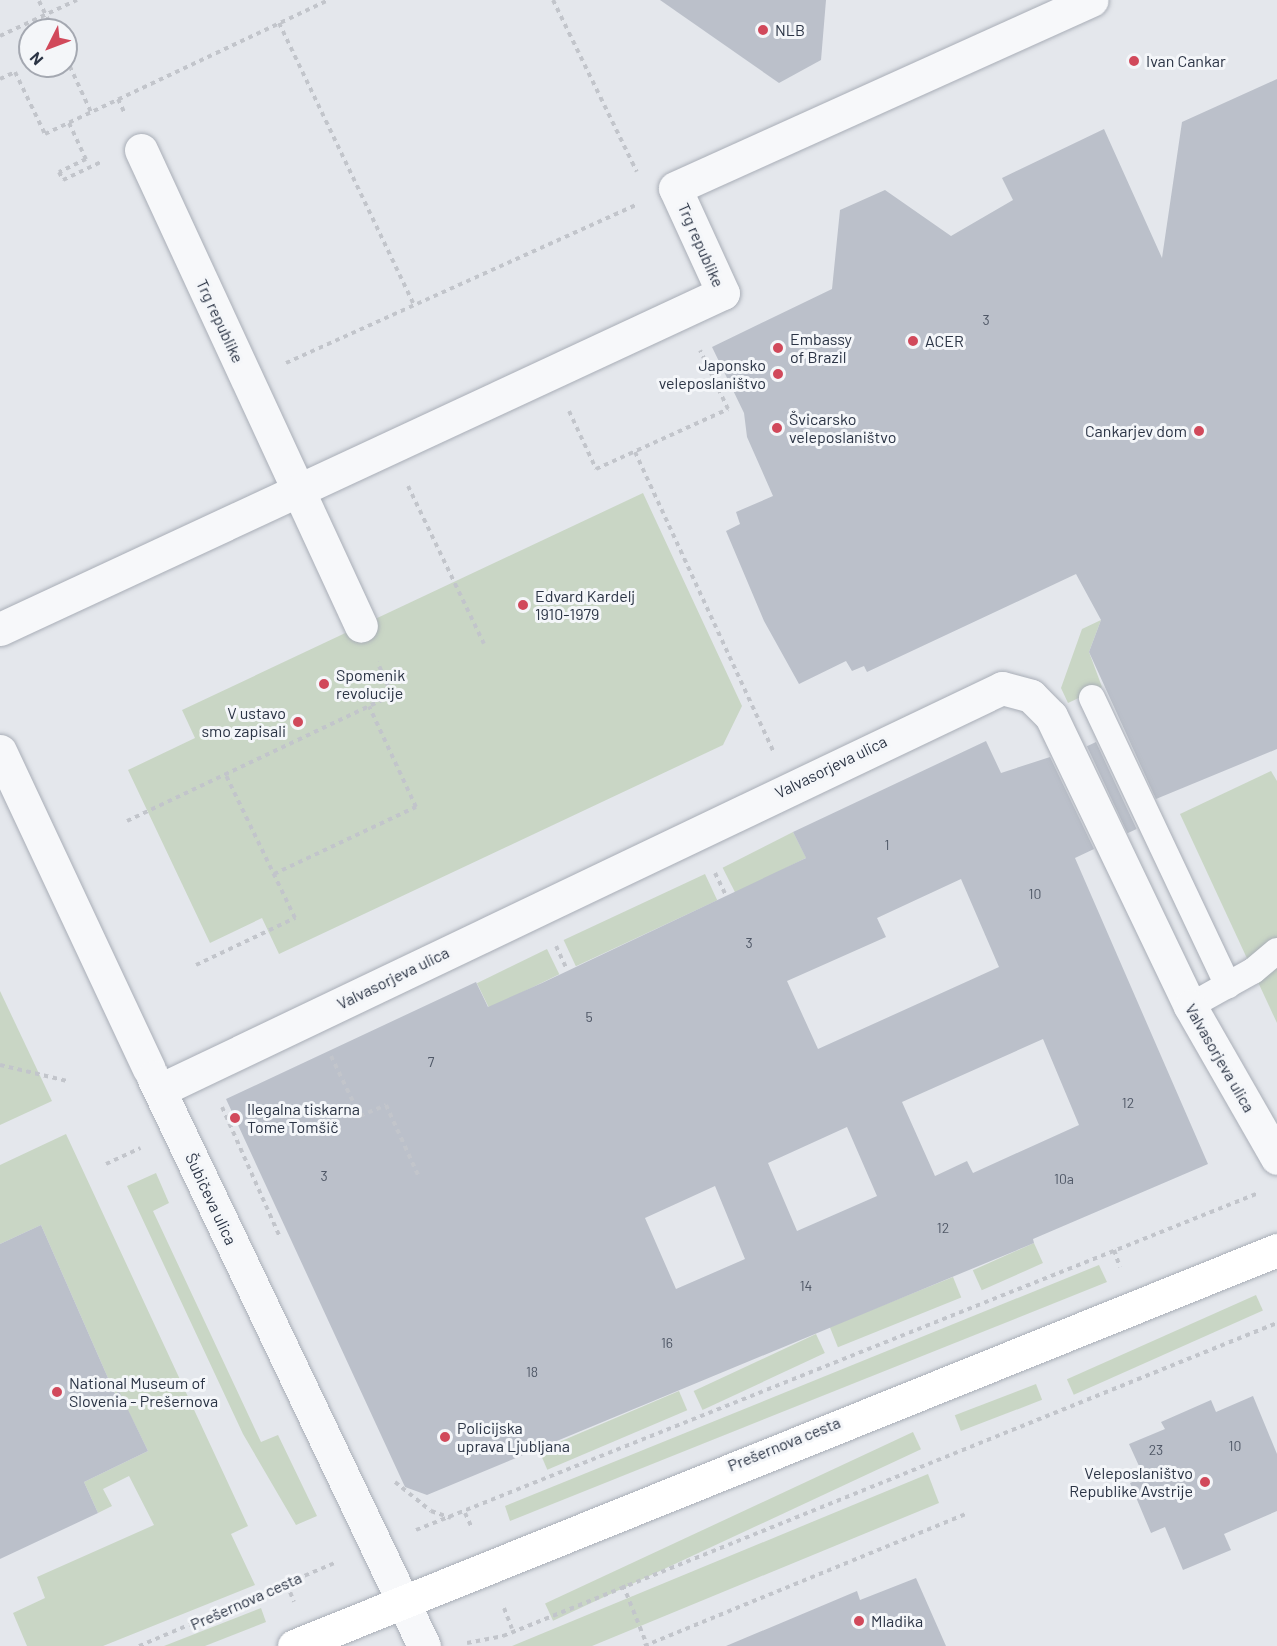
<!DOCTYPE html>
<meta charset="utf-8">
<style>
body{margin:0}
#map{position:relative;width:1277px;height:1646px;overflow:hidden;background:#e4e7ec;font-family:Barlow,sans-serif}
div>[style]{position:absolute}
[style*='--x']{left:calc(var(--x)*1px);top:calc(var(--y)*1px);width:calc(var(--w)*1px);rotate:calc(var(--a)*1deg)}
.green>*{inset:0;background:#c9d6c5;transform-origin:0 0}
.building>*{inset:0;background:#bbc0ca;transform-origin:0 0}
.path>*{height:4px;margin-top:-2px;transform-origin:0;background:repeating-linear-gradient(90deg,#c2c5cb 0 4.5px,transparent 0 9px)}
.roads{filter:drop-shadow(0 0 2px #a9aeb7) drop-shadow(0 0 2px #a9aeb7)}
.service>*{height:26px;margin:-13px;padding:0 13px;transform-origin:13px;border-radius:13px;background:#f7f8fa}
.pedestrian>*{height:33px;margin:-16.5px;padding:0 16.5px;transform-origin:16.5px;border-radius:16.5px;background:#f7f8fa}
.minor>*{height:33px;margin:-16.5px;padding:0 16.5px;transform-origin:16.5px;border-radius:16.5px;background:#f7f8fa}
.tertiary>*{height:33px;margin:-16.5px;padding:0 16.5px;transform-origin:16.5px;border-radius:16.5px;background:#f7f8fa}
.secondary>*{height:33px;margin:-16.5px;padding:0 16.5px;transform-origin:16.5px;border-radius:16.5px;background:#fff}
.dots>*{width:16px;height:16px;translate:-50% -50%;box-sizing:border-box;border:3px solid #f4f6f9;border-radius:50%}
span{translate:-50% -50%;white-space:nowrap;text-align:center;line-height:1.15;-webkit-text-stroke:6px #f4f6f9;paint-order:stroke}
.number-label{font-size:14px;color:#4f5766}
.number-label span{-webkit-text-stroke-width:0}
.poi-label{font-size:16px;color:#2b3445}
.left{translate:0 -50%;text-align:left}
.right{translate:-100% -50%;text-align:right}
.street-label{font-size:16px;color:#2b3445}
.north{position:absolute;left:18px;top:18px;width:60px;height:60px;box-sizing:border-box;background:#f4f6f9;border:2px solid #a4a8b1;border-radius:50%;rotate:228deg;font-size:16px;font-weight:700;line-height:24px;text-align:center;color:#2b3445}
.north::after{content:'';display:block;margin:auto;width:21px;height:27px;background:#d1495b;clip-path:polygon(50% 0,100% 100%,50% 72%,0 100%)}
</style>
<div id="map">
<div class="green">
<i style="clip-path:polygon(643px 493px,742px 706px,723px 745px,279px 954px,262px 918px,210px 943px,128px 770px,195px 738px,182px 710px)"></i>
<i style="clip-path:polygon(1101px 620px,1089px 652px,1102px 687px,1068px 703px,1061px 688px,1082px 629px)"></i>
<i style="clip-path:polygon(1271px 771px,1277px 781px,1277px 1023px,1180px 814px)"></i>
<i style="left:793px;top:832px;width:29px;height:79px;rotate:63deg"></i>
<i style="left:705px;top:874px;width:29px;height:156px;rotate:65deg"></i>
<i style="left:547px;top:949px;width:28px;height:78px;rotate:64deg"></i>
<i style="clip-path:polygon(0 991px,52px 1101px,0 1125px)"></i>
<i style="clip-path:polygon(66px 1134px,248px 1526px,231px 1534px,255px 1585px,103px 1646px,27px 1646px,13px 1613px,45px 1598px,37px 1577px,154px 1525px,129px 1476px,103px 1489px,112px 1506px,98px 1513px,84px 1482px,148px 1451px,119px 1392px,115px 1394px,41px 1225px,0 1244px,0 1165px)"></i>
<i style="clip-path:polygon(156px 1173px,169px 1203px,153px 1211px,261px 1442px,278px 1435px,317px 1516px,296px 1525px,243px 1434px,127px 1186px)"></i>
<i style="left:1034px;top:1243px;width:22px;height:67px;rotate:66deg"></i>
<i style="clip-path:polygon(1099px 1265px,1107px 1282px,510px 1521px,505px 1506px)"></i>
<i style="left:953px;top:1277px;width:22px;height:133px;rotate:68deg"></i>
<i style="left:1256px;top:1295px;width:17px;height:207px;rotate:66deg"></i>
<i style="left:816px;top:1334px;width:21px;height:135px;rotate:65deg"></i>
<i style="left:1036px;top:1384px;width:17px;height:87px;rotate:69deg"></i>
<i style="left:679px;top:1391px;width:21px;height:152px;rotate:67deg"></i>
<i style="left:913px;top:1432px;width:19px;height:406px;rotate:65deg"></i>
<i style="clip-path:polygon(928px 1474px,939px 1503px,592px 1646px,512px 1646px)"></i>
<i style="clip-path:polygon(261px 1608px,266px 1622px,205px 1646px,164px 1646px)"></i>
</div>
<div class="building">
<i style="clip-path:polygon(660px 0,826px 0,821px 60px,779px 83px)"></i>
<i style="clip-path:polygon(1277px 79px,1277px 749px,1156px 799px,1089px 652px,1101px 620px,1076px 574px,867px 672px,864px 666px,852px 671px,846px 661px,799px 684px,764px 621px,726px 531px,740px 524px,736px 512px,773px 496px,747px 437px,744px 413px,712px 347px,832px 289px,840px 210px,885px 190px,951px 236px,1013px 200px,1002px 178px,1104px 129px,1162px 258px,1182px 122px)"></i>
<i style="clip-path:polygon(evenodd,986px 741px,1001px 773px,1050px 757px,1094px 849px,1075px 858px,1208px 1164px,1033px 1239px,1034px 1243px,427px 1495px,405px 1487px,226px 1099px,476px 982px,488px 1007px,542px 983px,806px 858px,793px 832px,986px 741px,961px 879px,999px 967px,818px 1049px,787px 981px,886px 937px,877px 918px,961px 879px,986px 741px,1043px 1039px,1079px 1125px,973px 1173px,967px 1161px,935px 1176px,902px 1102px,1043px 1039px,986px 741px,847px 1127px,877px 1196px,797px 1231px,768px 1163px,847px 1127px,986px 741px,715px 1186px,745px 1259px,676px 1289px,645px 1218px,715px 1186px)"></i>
<i style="left:1096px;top:742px;width:96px;height:10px;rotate:65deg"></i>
<i style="clip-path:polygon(41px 1225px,115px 1394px,119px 1391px,148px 1451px,84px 1482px,98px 1513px,0 1559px,0 1244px)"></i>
<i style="clip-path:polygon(1253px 1396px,1277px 1454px,1277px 1511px,1224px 1534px,1231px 1550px,1183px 1570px,1165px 1527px,1151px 1533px,1130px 1483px,1144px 1477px,1129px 1444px,1165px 1429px,1161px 1422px,1211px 1400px,1216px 1412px)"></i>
<i style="clip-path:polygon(916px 1578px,946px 1646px,726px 1646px,857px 1591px,860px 1600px)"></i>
</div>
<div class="path">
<i style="--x:553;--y:0;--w:191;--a:64"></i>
<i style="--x:39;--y:1;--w:32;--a:64"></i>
<i style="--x:279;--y:23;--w:313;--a:64.4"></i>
<i style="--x:0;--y:36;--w:85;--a:-25.1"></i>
<i style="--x:66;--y:58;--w:60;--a:65.2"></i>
<i style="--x:0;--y:79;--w:17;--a:-25"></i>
<i style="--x:15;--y:72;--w:69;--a:64.2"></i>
<i style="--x:45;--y:134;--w:313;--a:-25.3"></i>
<i style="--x:118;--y:99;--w:14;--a:65"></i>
<i style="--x:69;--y:123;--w:40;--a:65"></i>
<i style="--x:86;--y:159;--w:30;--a:154"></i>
<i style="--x:59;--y:172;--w:9;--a:63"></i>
<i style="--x:63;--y:180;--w:42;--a:-25.3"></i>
<i style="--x:286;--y:363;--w:386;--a:-24.3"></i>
<i style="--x:569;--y:411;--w:64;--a:65"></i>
<i style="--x:596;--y:469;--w:145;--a:-24.4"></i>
<i style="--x:728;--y:409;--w:65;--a:-115.4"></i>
<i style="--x:635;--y:452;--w:329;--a:65.2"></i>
<i style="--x:408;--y:486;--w:175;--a:64.3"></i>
<i style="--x:127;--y:821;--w:293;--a:-25.4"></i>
<i style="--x:392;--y:695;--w:36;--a:-114"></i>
<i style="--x:715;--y:873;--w:25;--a:64"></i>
<i style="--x:274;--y:874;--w:157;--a:-25.3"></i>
<i style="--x:416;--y:807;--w:111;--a:-115"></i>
<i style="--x:556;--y:946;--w:26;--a:65"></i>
<i style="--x:196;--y:965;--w:110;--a:-25.4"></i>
<i style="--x:295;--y:918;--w:161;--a:-115.8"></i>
<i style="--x:331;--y:1056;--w:67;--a:64.2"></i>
<i style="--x:360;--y:1116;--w:28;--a:-23"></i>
<i style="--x:386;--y:1105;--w:79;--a:65.4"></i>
<i style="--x:0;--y:1065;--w:69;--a:13.4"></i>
<i style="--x:222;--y:1107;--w:142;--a:66"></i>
<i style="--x:106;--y:1164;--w:38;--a:-25"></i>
<i style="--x:1114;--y:1250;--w:18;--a:71"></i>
<i style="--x:395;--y:1482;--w:46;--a:38.9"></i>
<i style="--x:431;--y:1511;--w:21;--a:19"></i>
<i style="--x:465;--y:1513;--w:17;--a:65"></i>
<i style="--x:416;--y:1530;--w:905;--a:-21.8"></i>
<i style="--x:287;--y:1584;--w:19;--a:69"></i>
<i style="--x:623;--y:1585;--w:65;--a:68.2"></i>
<i style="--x:504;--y:1608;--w:22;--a:69"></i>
<i style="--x:467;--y:1643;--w:37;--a:-11"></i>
<i style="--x:503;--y:1636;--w:835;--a:-22.02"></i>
<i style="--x:139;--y:1646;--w:215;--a:-23"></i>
<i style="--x:644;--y:1646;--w:348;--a:-22.3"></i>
</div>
<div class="roads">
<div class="service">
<i style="--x:1092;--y:698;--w:318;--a:64.7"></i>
<i style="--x:1190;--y:1006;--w:72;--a:-29.1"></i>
<i style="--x:1253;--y:971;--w:31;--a:-40"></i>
</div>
<div class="pedestrian">
<i style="--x:141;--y:150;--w:524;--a:65.19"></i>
<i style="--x:0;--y:629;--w:797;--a:-24.93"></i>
<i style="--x:723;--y:293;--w:115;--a:-114.6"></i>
<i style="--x:675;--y:188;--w:457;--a:-24.3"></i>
</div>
<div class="minor">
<i style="--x:160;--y:1090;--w:933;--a:-25.52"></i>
<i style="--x:1002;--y:688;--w:30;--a:15"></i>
<i style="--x:1031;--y:696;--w:28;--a:45"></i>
<i style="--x:1051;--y:716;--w:322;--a:64.4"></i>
<i style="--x:1190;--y:1006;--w:175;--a:60.2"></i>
</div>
<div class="tertiary">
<i style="--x:0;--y:751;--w:351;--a:64.9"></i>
<i style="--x:153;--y:1077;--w:630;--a:64.53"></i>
</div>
<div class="secondary">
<i style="--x:294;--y:1646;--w:1060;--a:-21.94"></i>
</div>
</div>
<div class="dots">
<i style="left:763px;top:30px;background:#d1495b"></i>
<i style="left:1134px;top:61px;background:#d1495b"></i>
<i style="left:913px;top:341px;background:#d1495b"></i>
<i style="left:778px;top:348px;background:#d1495b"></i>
<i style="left:778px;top:374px;background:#d1495b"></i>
<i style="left:777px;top:428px;background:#d1495b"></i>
<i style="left:1199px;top:431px;background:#d1495b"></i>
<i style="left:523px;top:605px;background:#d1495b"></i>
<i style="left:324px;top:684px;background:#d1495b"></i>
<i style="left:298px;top:722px;background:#d1495b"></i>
<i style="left:235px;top:1118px;background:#d1495b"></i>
<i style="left:57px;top:1392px;background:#d1495b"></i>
<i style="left:445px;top:1437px;background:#d1495b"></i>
<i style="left:1205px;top:1482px;background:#d1495b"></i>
<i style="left:859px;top:1621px;background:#d1495b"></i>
</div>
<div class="number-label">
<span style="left:986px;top:320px">3</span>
<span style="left:887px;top:845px">1</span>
<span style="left:1035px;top:894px">10</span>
<span style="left:749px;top:943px">3</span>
<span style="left:589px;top:1017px">5</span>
<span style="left:431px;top:1062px">7</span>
<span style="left:1128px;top:1103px">12</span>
<span style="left:324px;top:1176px">3</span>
<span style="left:1064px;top:1179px">10a</span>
<span style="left:943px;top:1228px">12</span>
<span style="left:806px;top:1286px">14</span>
<span style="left:667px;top:1343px">16</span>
<span style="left:532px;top:1372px">18</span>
<span style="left:1235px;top:1446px">10</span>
<span style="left:1156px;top:1450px">23</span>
</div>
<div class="poi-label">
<span class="left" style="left:775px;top:30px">NLB</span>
<span class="left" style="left:1146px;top:61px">Ivan Cankar</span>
<span class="left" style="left:790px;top:348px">Embassy<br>of Brazil</span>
<span class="left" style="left:925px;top:341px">ACER</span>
<span class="right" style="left:766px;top:374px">Japonsko<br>veleposlaništvo</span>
<span class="left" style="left:789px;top:428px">Švicarsko<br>veleposlaništvo</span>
<span class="right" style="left:1187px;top:431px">Cankarjev dom</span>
<span class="left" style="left:535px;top:605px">Edvard Kardelj<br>1910-1979</span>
<span class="left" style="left:336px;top:684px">Spomenik<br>revolucije</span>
<span class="right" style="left:286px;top:722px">V ustavo<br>smo zapisali</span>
<span class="left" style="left:247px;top:1118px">Ilegalna tiskarna<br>Tome Tomšič</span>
<span class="left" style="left:69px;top:1392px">National Museum of<br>Slovenia - Prešernova</span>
<span class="left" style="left:457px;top:1437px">Policijska<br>uprava Ljubljana</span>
<span class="right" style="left:1193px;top:1482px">Veleposlaništvo<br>Republike Avstrije</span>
<span class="left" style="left:871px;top:1621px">Mladika</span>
</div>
<div class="street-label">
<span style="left:701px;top:245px;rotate:66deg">Trg republike</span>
<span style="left:220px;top:321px;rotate:65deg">Trg republike</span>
<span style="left:831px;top:767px;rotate:-26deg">Valvasorjeva ulica</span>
<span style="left:393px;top:978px;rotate:-26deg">Valvasorjeva ulica</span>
<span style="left:1220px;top:1058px;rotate:60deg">Valvasorjeva ulica</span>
<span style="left:211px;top:1199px;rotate:65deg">Šubičeva ulica</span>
<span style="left:784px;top:1444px;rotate:-22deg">Prešernova cesta</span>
<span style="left:246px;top:1601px;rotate:-24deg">Prešernova cesta</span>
</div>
<div class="north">N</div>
</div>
